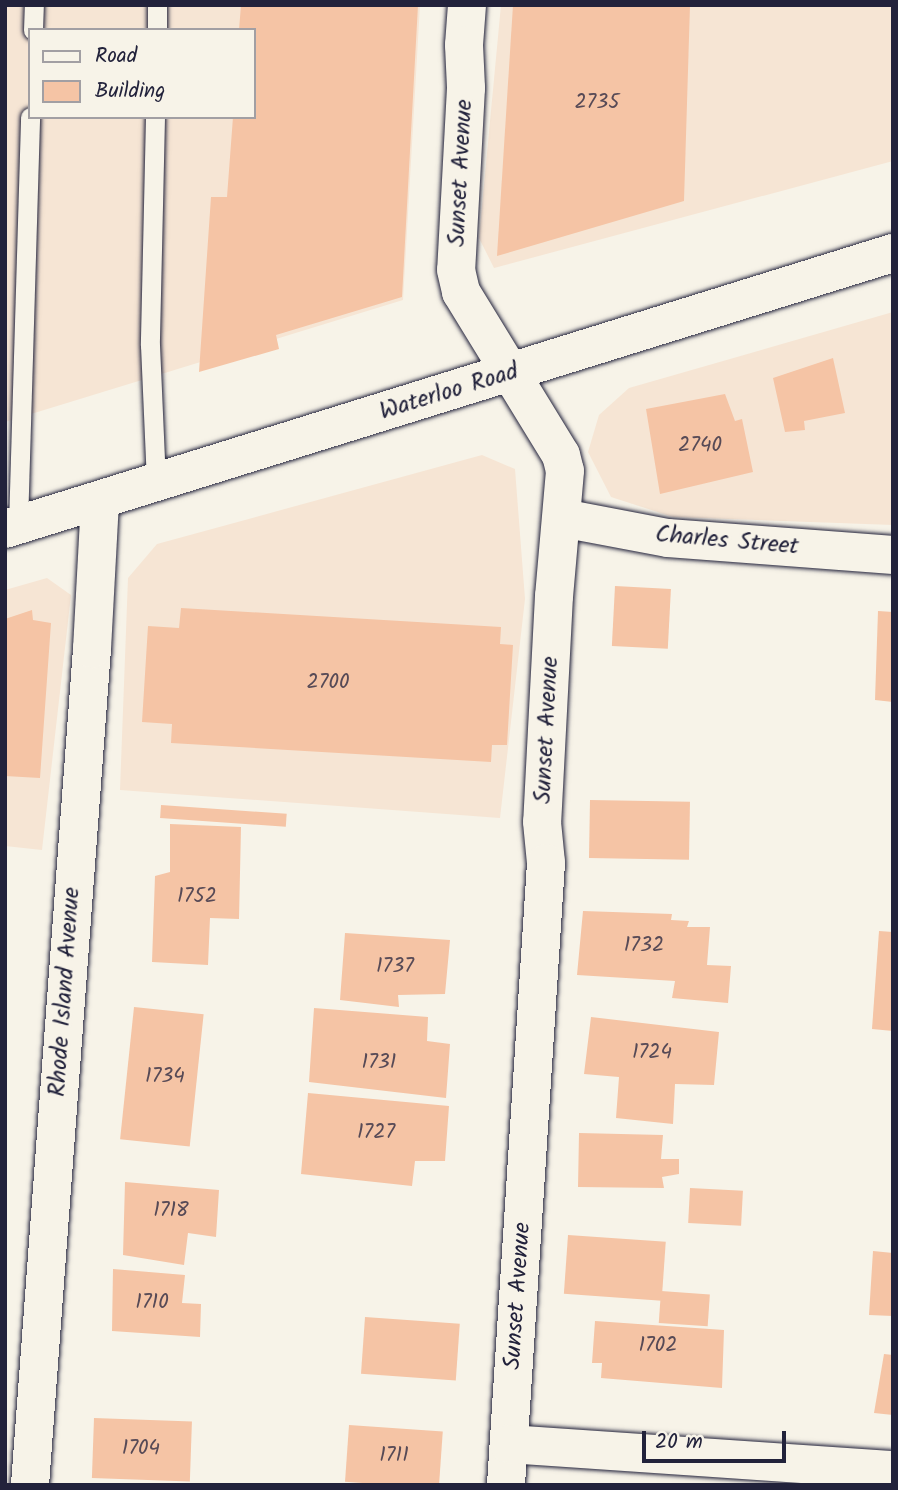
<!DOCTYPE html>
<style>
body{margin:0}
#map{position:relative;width:898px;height:1490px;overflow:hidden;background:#f7f3e8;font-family:Kalam,sans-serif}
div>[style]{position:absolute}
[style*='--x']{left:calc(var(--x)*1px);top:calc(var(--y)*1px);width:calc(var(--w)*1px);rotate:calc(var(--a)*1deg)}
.built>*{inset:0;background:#f6e5d4}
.building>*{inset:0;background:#f5c4a5;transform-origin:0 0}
.roads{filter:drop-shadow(0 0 2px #22223b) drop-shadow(0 0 2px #22223b)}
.service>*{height:19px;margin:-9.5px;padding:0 9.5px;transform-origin:9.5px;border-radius:9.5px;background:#f7f3e8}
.minor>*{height:38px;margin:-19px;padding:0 19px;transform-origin:19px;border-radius:19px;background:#f7f3e8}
.secondary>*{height:38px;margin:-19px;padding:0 19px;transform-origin:19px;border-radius:19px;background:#f7f3e8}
span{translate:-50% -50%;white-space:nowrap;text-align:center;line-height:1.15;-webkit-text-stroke:5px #f7f3e8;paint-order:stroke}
.number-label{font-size:21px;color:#574a56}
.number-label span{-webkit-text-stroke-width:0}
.street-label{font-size:24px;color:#22223b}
.frame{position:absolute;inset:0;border:7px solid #22223b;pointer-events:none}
.legend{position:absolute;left:28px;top:28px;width:228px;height:91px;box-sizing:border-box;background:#f7f3e8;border:2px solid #a29fa3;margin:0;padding:9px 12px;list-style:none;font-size:21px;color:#22223b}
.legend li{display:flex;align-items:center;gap:14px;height:35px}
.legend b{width:35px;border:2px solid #a29fa3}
.scale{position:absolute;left:642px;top:1431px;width:144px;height:32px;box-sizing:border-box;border:4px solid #22223b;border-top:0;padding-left:9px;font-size:21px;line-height:24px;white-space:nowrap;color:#22223b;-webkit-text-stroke:5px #f7f3e8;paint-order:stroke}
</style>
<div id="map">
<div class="built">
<i style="clip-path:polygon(evenodd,5px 5px,420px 5px,403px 300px,5px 422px,5px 5px,30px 30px,254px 30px,254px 117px,30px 117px,30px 30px)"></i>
<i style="clip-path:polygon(501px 5px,893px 5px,893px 161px,494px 268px,479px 238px)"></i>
<i style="clip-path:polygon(893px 312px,893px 525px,673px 517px,611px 497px,588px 452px,599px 415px,629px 388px)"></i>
<i style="clip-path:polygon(482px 455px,515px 469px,525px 599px,500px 818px,120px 790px,128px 578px,157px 544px)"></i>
<i style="clip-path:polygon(47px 578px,71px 595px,42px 850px,5px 846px,5px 590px)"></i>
</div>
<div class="building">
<i style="clip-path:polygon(241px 5px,418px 5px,402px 297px,276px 335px,279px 349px,199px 372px,211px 197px,227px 197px,233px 117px,254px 117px,254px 30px,239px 30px)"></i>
<i style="clip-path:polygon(513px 5px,690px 5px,684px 201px,497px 256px)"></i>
<i style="clip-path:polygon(833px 358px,845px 413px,804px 421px,805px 430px,785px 432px,773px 378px)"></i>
<i style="clip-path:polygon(725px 394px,735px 421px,742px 419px,753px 472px,660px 494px,646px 409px)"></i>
<i style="left:615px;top:586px;width:56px;height:60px;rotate:3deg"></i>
<i style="clip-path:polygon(181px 608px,501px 627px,500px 644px,513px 645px,507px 745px,492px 745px,491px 762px,171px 743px,172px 724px,142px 722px,148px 626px,179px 628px)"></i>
<i style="clip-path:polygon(32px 610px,33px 620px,51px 623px,40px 778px,5px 776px,5px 619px)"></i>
<i style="clip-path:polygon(878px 611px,893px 612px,893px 702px,875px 700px)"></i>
<i style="left:590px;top:800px;width:100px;height:58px;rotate:1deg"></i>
<i style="left:161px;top:805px;width:126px;height:13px;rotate:4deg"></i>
<i style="clip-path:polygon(170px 824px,241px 827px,239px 919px,210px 918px,208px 965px,152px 962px,155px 876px,170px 872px)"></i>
<i style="clip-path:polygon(583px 911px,672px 914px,671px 920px,689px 921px,687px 927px,710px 927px,707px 965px,731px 966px,728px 1003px,672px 998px,675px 981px,577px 975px)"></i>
<i style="clip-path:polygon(879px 931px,893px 932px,893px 1031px,872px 1029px)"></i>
<i style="clip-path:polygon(345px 933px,450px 940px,445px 994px,398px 995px,399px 1007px,340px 1000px)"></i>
<i style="left:134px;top:1007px;width:70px;height:133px;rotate:6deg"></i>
<i style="clip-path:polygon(314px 1008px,428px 1017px,427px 1041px,450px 1044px,446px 1098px,309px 1082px)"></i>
<i style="clip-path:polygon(591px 1017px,719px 1032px,714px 1085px,675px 1084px,673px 1124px,616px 1118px,619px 1077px,584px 1074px)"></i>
<i style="clip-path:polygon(308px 1093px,449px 1106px,445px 1161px,415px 1161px,412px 1186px,301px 1174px)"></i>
<i style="clip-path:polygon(579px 1133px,663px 1135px,661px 1159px,679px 1159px,679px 1174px,662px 1177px,664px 1188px,578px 1187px)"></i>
<i style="clip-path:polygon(125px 1182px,219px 1190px,216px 1237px,188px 1233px,184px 1265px,123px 1255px)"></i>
<i style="left:690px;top:1188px;width:53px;height:35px;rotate:3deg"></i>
<i style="left:568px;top:1235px;width:98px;height:59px;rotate:4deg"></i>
<i style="clip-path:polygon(873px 1251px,893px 1253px,893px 1316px,869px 1315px)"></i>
<i style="clip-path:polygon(113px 1269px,185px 1275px,182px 1303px,201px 1304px,200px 1337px,112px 1331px)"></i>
<i style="left:661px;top:1291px;width:49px;height:32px;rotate:4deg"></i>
<i style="left:365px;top:1317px;width:95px;height:57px;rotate:4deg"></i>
<i style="clip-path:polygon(595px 1321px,724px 1330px,722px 1388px,601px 1378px,602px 1363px,592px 1363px)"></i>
<i style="clip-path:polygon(884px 1354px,893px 1355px,893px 1415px,874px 1413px)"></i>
<i style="left:94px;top:1418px;width:98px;height:60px;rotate:2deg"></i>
<i style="left:349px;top:1425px;width:94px;height:57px;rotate:4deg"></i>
</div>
<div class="roads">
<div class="service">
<i style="--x:33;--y:30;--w:25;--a:-88"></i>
<i style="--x:157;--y:30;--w:25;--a:-90"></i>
<i style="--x:155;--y:117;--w:228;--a:91.3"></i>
<i style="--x:150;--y:345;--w:139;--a:87.5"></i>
<i style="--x:18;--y:525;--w:408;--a:-88.3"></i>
</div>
<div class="minor">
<i style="--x:467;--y:5;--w:40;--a:94.3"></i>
<i style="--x:464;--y:45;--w:43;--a:87.3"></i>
<i style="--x:466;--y:88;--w:182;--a:93.1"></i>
<i style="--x:456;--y:270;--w:23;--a:77"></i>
<i style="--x:461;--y:292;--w:191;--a:58.5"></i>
<i style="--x:561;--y:455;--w:16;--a:76"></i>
<i style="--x:565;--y:471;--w:125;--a:95"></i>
<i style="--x:554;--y:596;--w:226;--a:93"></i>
<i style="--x:542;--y:822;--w:41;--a:84.4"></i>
<i style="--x:546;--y:863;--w:623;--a:93.68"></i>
<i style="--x:562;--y:518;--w:108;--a:10.7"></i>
<i style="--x:668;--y:538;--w:226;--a:4.3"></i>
<i style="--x:509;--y:1444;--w:385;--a:3.9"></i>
<i style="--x:30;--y:1485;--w:838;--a:-85.76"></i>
<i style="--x:92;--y:649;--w:149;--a:-86.9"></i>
</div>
<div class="secondary">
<i style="--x:5;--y:529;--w:930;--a:-17.27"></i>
</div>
</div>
<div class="number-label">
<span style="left:597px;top:103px">2735</span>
<span style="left:700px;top:446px">2740</span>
<span style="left:328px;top:683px">2700</span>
<span style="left:197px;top:897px">1752</span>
<span style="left:644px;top:946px">1732</span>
<span style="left:395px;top:967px">1737</span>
<span style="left:652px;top:1053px">1724</span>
<span style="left:379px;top:1063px">1731</span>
<span style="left:165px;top:1077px">1734</span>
<span style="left:376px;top:1133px">1727</span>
<span style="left:171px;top:1211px">1718</span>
<span style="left:152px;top:1303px">1710</span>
<span style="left:658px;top:1346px">1702</span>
<span style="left:141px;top:1449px">1704</span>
<span style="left:394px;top:1456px">1711</span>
</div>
<div class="street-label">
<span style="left:461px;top:173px;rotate:-87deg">Sunset Avenue</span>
<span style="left:449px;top:392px;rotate:-17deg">Waterloo Road</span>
<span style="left:727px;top:541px;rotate:5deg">Charles Street</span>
<span style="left:547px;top:730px;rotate:-87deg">Sunset Avenue</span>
<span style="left:65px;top:992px;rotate:-86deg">Rhode Island Avenue</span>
<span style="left:518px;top:1296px;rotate:-86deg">Sunset Avenue</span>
</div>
<div class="frame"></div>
<ul class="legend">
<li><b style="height:9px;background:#f7f3e8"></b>Road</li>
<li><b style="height:19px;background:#f5c4a5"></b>Building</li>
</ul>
<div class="scale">20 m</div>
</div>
